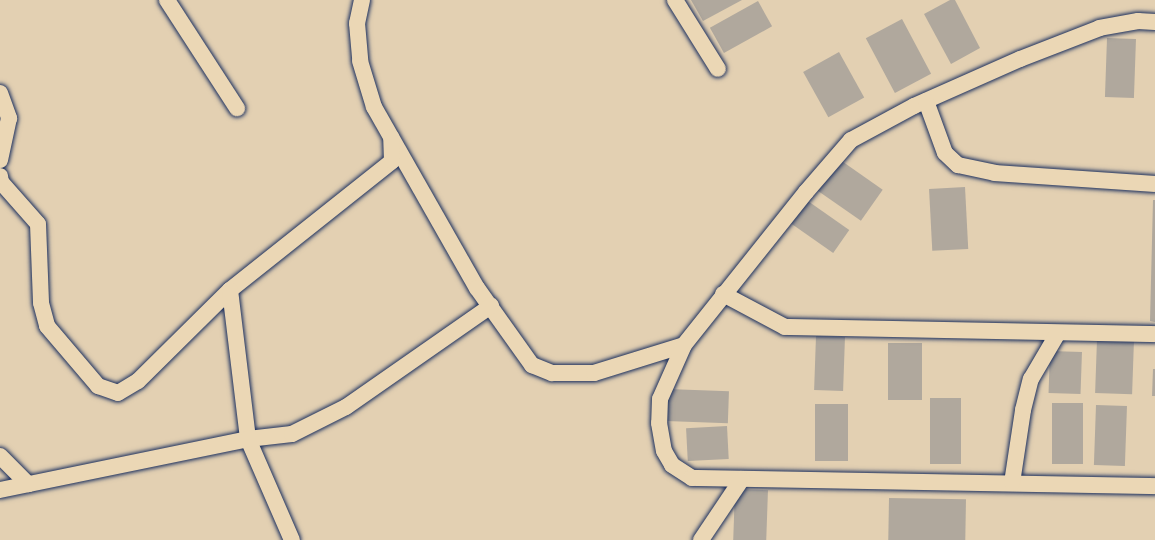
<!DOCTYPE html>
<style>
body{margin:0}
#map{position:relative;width:1155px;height:540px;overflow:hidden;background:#e3d0b2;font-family:Caveat,sans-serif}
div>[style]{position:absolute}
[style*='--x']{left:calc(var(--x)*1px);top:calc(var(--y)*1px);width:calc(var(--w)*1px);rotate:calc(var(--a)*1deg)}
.building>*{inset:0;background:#b0a89d;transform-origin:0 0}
.roads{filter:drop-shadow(0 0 2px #1b2f5e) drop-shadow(0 0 2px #1b2f5e)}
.minor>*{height:16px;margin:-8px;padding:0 8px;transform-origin:8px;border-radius:8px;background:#ebd7b5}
span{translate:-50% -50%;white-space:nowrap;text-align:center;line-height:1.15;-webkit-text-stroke:6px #ebd7b5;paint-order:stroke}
</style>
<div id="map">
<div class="building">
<i style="clip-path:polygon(691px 0,742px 0,703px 21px)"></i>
<i style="clip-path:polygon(950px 0,955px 0,980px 48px,951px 64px,924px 14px)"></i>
<i style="left:758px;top:1px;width:29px;height:55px;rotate:61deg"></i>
<i style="left:902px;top:19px;width:62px;height:41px;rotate:62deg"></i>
<i style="left:1107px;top:38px;width:29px;height:59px;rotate:2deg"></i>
<i style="left:839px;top:52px;width:52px;height:41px;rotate:61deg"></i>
<i style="left:836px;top:157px;width:57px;height:38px;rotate:35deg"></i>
<i style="left:965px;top:187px;width:62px;height:36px;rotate:87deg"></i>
<i style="left:805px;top:199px;width:54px;height:28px;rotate:35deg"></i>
<i style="clip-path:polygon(1153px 200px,1155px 200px,1155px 322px,1150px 321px)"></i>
<i style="left:816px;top:336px;width:29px;height:54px;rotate:2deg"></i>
<i style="left:1097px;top:339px;width:37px;height:54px;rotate:2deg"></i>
<i style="left:888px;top:343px;width:34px;height:57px"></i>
<i style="left:1050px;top:351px;width:32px;height:42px;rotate:2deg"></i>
<i style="clip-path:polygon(1153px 369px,1155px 369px,1155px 396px,1152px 396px)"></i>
<i style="left:667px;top:389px;width:62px;height:32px;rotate:2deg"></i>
<i style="left:930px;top:398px;width:31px;height:66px"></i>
<i style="left:1052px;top:403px;width:31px;height:61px"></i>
<i style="left:815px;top:404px;width:33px;height:57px"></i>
<i style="left:1096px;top:405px;width:31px;height:60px;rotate:2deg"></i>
<i style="left:727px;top:426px;width:33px;height:41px;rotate:87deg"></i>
<i style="left:735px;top:489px;width:33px;height:51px;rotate:2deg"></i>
<i style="left:889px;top:498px;width:77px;height:42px;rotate:1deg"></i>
</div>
<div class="roads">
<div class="minor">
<i style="--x:167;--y:0;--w:129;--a:57.1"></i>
<i style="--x:362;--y:0;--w:24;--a:102"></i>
<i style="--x:357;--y:23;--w:38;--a:85"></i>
<i style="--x:360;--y:61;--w:48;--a:73.1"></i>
<i style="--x:374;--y:107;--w:208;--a:60.4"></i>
<i style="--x:477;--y:288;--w:95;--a:54.5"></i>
<i style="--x:532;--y:365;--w:22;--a:22"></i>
<i style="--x:552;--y:373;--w:42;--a:0"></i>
<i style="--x:594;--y:373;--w:94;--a:-17.3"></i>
<i style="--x:675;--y:0;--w:81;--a:58.1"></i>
<i style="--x:1155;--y:22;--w:17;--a:-177"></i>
<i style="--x:1138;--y:21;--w:39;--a:170"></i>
<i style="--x:1100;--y:28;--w:86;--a:158.8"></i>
<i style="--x:1020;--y:59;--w:116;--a:156.1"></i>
<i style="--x:914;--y:106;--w:72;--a:151.6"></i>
<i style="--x:851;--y:140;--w:69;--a:130.9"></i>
<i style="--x:806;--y:192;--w:196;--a:128.6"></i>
<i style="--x:684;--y:345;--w:59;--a:114"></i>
<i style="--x:660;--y:399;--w:24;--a:92"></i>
<i style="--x:659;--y:423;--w:28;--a:80"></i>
<i style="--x:664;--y:451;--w:16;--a:60"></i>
<i style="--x:672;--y:465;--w:24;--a:33"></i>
<i style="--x:692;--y:478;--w:463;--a:1"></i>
<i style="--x:0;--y:93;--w:27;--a:70"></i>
<i style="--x:9;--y:118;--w:43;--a:102.1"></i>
<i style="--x:926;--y:101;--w:55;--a:69.9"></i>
<i style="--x:945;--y:153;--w:18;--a:43"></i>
<i style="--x:958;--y:165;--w:38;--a:12"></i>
<i style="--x:995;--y:173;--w:160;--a:3.9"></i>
<i style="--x:0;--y:176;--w:6;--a:81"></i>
<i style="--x:1;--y:182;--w:56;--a:48.6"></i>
<i style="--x:38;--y:224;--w:79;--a:87.8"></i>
<i style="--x:41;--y:303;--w:24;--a:75"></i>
<i style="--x:47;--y:326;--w:79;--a:49.6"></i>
<i style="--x:98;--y:386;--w:21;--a:19"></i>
<i style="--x:118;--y:393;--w:23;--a:-31"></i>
<i style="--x:138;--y:381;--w:129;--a:-44.7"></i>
<i style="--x:230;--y:290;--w:207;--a:-38.5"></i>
<i style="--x:392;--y:161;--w:24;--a:-92"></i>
<i style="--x:230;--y:290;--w:150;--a:83.1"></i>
<i style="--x:248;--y:439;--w:110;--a:66.5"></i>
<i style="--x:723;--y:294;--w:70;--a:28"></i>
<i style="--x:785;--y:327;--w:370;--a:1.1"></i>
<i style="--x:0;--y:456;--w:40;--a:45"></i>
<i style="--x:1012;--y:483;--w:74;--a:-81.4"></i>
<i style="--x:1023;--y:410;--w:32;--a:-76"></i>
<i style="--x:1031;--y:379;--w:53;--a:-59.6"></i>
<i style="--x:0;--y:490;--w:253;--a:-11.6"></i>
<i style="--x:248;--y:439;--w:44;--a:-6.5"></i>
<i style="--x:292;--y:434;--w:60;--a:-26.6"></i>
<i style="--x:346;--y:407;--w:177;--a:-34.9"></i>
<i style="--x:701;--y:540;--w:73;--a:-56.1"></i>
</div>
</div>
</div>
